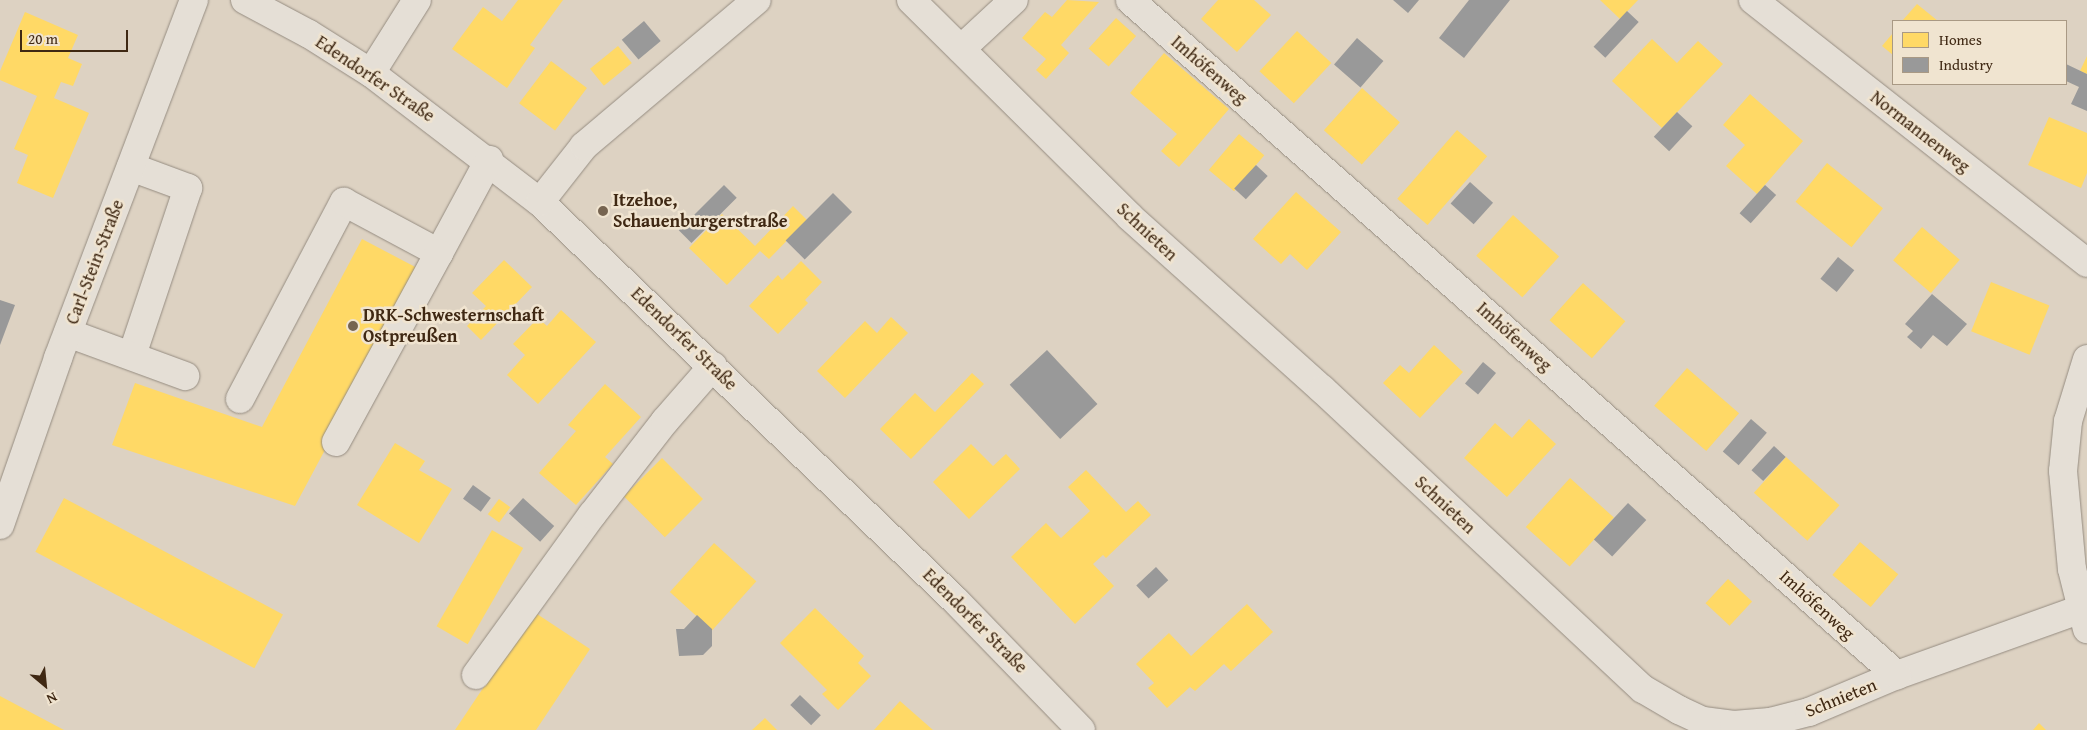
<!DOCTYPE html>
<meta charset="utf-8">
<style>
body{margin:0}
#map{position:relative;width:2087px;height:730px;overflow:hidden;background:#ddd2c2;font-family:"Gentium Book Plus",serif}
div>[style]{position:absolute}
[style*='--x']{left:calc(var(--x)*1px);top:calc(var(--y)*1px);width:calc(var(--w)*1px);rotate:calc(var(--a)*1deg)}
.homes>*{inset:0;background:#ffd966;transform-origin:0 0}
.industry>*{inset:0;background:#999;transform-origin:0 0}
.roads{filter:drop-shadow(0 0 1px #958c81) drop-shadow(0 0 1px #958c81)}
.minor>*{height:28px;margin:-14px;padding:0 14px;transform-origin:14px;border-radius:14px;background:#e5dfd6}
.dots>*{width:14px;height:14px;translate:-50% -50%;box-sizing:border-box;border:2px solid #f0e4d0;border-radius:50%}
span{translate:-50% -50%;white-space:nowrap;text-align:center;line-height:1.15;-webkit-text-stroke:5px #f0e4d0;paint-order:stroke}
.street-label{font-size:18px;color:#3f2813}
.poi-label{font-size:18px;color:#3f2813;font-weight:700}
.left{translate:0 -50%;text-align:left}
.legend{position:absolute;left:1892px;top:20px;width:175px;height:65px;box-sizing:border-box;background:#f0e4d0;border:1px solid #a99984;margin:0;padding:6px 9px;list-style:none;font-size:15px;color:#3f2813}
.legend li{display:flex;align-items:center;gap:10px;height:25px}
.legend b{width:25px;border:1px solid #a99984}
.north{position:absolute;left:20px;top:660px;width:50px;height:50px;-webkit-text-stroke:4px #f0e4d0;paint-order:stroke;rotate:152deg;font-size:14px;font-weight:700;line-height:20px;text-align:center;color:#3f2813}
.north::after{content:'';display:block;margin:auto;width:18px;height:22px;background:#3f2813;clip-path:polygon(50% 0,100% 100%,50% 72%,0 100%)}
.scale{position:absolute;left:20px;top:30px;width:108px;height:22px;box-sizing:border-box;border:2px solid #3f2813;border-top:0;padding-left:6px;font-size:15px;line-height:18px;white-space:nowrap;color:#3f2813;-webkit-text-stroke:4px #f0e4d0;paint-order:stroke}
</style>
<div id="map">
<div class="homes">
<i style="clip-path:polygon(518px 0,563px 0,530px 45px,535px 48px,507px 88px,452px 49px,483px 7px,502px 21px)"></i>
<i style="clip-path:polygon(1067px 0,1099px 2px,1061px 45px,1069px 53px,1046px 79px,1036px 70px,1046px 59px,1022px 38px,1045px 12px,1052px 17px)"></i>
<i style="clip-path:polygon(1218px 0,1254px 0,1271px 15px,1237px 52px,1201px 19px)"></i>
<i style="clip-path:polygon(1600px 0,1638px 0,1620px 19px)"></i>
<i style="clip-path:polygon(1917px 4px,1938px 21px,1902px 21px)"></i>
<i style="clip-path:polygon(25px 12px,78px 35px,68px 58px,82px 64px,73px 86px,61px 82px,54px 98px,89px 113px,53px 198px,17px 183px,28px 155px,14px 149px,37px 96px,0 80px,0 71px)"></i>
<i style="left:1116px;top:18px;width:27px;height:41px;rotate:42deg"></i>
<i style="left:1297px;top:31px;width:47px;height:55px;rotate:43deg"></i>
<i style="clip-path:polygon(1893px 33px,1893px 55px,1882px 46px)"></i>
<i style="clip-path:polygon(1652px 39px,1677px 63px,1698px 41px,1723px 64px,1662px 128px,1612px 81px)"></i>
<i style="left:618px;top:46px;width:22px;height:36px;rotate:51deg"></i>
<i style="clip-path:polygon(1164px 53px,1229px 109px,1179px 167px,1161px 151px,1177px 134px,1130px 93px)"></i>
<i style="clip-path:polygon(2087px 56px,2087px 74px,2080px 71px)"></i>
<i style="left:551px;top:61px;width:45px;height:53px;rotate:37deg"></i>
<i style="left:1362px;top:88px;width:51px;height:57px;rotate:42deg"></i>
<i style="clip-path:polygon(1750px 94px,1803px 141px,1757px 194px,1726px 166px,1745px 145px,1723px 125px)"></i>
<i style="clip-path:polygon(2049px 117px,2087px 133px,2087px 173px,2081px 188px,2028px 165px)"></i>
<i style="left:1457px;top:130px;width:40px;height:91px;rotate:41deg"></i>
<i style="left:1239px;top:134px;width:33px;height:47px;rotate:40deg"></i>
<i style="left:1827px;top:163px;width:72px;height:50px;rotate:39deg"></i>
<i style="clip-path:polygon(1296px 192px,1341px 232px,1307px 270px,1290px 254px,1281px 264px,1253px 239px)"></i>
<i style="clip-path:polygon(793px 206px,807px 220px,769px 259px,760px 251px,727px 285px,689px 248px,722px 214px,755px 246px)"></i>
<i style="left:1513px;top:215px;width:62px;height:55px;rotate:42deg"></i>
<i style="left:1922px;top:227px;width:50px;height:44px;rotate:41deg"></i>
<i style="clip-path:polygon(362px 239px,421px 270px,295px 506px,112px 445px,135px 383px,262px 427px)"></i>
<i style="clip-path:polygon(504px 260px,532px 287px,481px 340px,467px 326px,486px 306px,472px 293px)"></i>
<i style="clip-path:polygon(801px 261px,822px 282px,805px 300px,808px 303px,778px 334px,749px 306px,778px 275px,782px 280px)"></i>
<i style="left:1991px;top:282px;width:63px;height:53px;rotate:22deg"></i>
<i style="left:1583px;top:283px;width:57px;height:50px;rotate:42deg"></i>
<i style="clip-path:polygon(561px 310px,596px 342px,538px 404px,507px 375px,525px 355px,513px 344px,538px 318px,547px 326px)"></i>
<i style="clip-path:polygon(891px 317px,908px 333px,845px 398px,817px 371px,865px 321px,877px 333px)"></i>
<i style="clip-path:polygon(1434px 345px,1463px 372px,1420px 418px,1383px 383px,1400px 365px,1409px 373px)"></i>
<i style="left:1687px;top:368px;width:69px;height:50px;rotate:41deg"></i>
<i style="clip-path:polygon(972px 373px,984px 384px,911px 459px,880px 429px,915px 393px,935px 412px)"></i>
<i style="clip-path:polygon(605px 384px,641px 417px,605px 457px,613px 464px,576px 505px,539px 473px,576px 431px,568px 425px)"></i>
<i style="clip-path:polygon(1529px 419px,1556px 444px,1507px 497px,1464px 458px,1495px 423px,1512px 438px)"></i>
<i style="clip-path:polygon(395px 443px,425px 461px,419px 470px,452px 489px,419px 543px,357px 505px)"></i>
<i style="clip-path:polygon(971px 444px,993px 466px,1006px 454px,1020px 469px,969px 519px,933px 482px)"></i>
<i style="left:1786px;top:457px;width:72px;height:48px;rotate:42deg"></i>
<i style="left:662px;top:458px;width:58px;height:54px;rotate:45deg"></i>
<i style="clip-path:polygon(1086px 470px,1126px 512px,1138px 501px,1151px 515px,1106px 558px,1103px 555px,1093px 564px,1114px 586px,1075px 624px,1011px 557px,1046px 523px,1061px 538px,1090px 511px,1068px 487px)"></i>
<i style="left:1570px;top:478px;width:59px;height:66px;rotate:42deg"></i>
<i style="left:64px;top:498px;width:248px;height:61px;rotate:28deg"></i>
<i style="left:499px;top:499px;width:14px;height:19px;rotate:36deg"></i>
<i style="left:492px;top:530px;width:36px;height:111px;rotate:30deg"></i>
<i style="left:1860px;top:542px;width:50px;height:43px;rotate:40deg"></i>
<i style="left:714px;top:543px;width:57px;height:66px;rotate:42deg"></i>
<i style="left:1728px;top:579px;width:33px;height:33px;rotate:43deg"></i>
<i style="clip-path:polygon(1247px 604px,1273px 632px,1231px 671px,1224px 664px,1195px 691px,1190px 687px,1167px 708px,1148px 688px,1154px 683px,1136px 664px,1169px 633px,1191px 656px)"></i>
<i style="clip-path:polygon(815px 608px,864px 656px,858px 663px,871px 676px,838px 710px,822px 694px,827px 690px,780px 643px)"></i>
<i style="clip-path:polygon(534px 612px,590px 649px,536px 730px,455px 730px)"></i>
<i style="clip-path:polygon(0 696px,64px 730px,0 730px)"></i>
<i style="clip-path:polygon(900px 701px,933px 730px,874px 730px)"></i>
<i style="clip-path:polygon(765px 718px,777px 730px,752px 730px)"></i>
<i style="clip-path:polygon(2039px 723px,2046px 730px,2033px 730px)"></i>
</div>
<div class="industry">
<i style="clip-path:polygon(1393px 0,1419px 0,1408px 13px)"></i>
<i style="clip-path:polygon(1469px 0,1510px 0,1464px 58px,1439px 38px)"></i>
<i style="left:1627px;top:11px;width:16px;height:49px;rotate:43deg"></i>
<i style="left:644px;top:21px;width:26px;height:29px;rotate:50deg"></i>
<i style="left:1357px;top:38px;width:35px;height:35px;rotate:41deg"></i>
<i style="clip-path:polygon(2066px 64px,2087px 74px,2087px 111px,2071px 104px,2079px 87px,2066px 81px)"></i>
<i style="left:1677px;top:112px;width:21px;height:34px;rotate:43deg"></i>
<i style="left:1256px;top:165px;width:16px;height:32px;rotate:43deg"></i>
<i style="left:1470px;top:182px;width:31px;height:29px;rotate:42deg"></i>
<i style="left:724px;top:185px;width:18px;height:64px;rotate:45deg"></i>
<i style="left:1765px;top:185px;width:15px;height:38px;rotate:42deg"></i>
<i style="left:833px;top:193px;width:27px;height:67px;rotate:45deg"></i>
<i style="left:1838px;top:257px;width:21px;height:28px;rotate:39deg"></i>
<i style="clip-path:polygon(1932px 294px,1967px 324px,1947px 346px,1933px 335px,1921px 349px,1907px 337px,1913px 331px,1905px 324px)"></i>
<i style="clip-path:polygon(0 300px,15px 305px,0 345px)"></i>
<i style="left:1047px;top:350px;width:74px;height:51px;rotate:47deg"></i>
<i style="left:1483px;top:362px;width:17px;height:28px;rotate:40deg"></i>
<i style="left:1751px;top:419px;width:21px;height:43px;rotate:41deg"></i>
<i style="left:1774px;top:446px;width:16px;height:33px;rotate:43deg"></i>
<i style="left:473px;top:485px;width:22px;height:17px;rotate:36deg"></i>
<i style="left:523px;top:498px;width:42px;height:21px;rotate:42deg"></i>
<i style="left:1628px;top:503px;width:25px;height:50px;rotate:43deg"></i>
<i style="left:1156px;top:567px;width:18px;height:27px;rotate:47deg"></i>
<i style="clip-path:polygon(697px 615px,712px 629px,712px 646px,703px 655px,679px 656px,676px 629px,684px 629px)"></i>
<i style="left:800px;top:695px;width:29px;height:14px;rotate:44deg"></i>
</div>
<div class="roads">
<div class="minor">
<i style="--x:245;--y:0;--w:72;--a:28"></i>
<i style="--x:309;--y:34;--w:73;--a:32.2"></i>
<i style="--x:371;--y:73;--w:213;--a:37.4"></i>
<i style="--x:540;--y:202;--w:578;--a:43.81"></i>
<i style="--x:957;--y:602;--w:178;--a:45.9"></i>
<i style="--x:911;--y:0;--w:308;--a:44.7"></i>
<i style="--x:1130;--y:217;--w:258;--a:41.9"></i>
<i style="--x:1322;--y:389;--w:439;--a:43.1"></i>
<i style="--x:1643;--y:689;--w:42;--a:30.3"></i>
<i style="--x:1679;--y:710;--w:26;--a:25"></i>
<i style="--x:1703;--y:721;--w:31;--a:7"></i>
<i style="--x:1734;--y:725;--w:36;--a:-5"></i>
<i style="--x:1770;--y:722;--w:40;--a:-14.4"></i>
<i style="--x:1809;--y:712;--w:95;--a:-22.8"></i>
<i style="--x:1897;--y:675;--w:195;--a:-19.7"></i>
<i style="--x:1130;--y:0;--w:1022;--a:41.35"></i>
<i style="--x:1753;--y:0;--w:425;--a:38.2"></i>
<i style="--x:961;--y:49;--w:72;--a:-42.8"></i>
<i style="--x:371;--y:73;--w:86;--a:-57.8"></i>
<i style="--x:131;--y:167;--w:61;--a:20.2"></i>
<i style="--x:188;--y:188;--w:176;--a:108.5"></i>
<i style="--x:540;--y:202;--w:71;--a:-51.8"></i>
<i style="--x:584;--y:146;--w:226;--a:-40.2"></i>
<i style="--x:68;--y:333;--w:125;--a:20.2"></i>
<i style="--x:2087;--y:359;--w:65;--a:107"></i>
<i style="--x:2068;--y:421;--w:50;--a:95.7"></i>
<i style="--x:2063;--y:471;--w:98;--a:84.8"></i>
<i style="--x:2072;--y:569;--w:62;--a:76"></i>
<i style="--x:240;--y:399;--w:223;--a:-62.2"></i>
<i style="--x:344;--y:202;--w:108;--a:28.2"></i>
<i style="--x:439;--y:253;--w:106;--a:-61.7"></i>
<i style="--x:336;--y:442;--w:215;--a:-61.4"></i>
<i style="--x:0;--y:525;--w:177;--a:-70.8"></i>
<i style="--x:58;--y:358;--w:383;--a:-69.2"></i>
<i style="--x:476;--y:675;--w:198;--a:-54.1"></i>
<i style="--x:592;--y:515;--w:119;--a:-52.2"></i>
<i style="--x:665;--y:421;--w:73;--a:-48.9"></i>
</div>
</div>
<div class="dots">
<i style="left:603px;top:211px;background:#766450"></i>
<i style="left:353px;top:326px;background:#766450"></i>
</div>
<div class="street-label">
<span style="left:1209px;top:70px;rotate:41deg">Imhöfenweg</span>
<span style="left:375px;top:79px;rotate:34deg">Edendorfer Straße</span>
<span style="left:1920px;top:132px;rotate:38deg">Normannenweg</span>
<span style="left:1147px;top:232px;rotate:43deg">Schnieten</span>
<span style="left:95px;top:262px;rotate:-69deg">Carl-Stein-Straße</span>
<span style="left:1514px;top:337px;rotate:42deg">Imhöfenweg</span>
<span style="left:684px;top:339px;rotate:44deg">Edendorfer Straße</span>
<span style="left:1445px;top:505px;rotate:43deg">Schnieten</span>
<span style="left:1817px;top:605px;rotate:42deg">Imhöfenweg</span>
<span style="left:975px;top:621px;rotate:45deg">Edendorfer Straße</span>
<span style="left:1841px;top:698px;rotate:-22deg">Schnieten</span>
</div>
<div class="poi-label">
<span class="left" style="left:613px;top:211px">Itzehoe,<br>Schauenburgerstraße</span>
<span class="left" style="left:363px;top:326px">DRK-Schwesternschaft<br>Ostpreußen</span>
</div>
<ul class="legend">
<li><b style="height:14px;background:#ffd966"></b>Homes</li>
<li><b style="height:14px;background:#999"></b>Industry</li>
</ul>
<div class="north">N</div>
<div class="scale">20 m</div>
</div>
